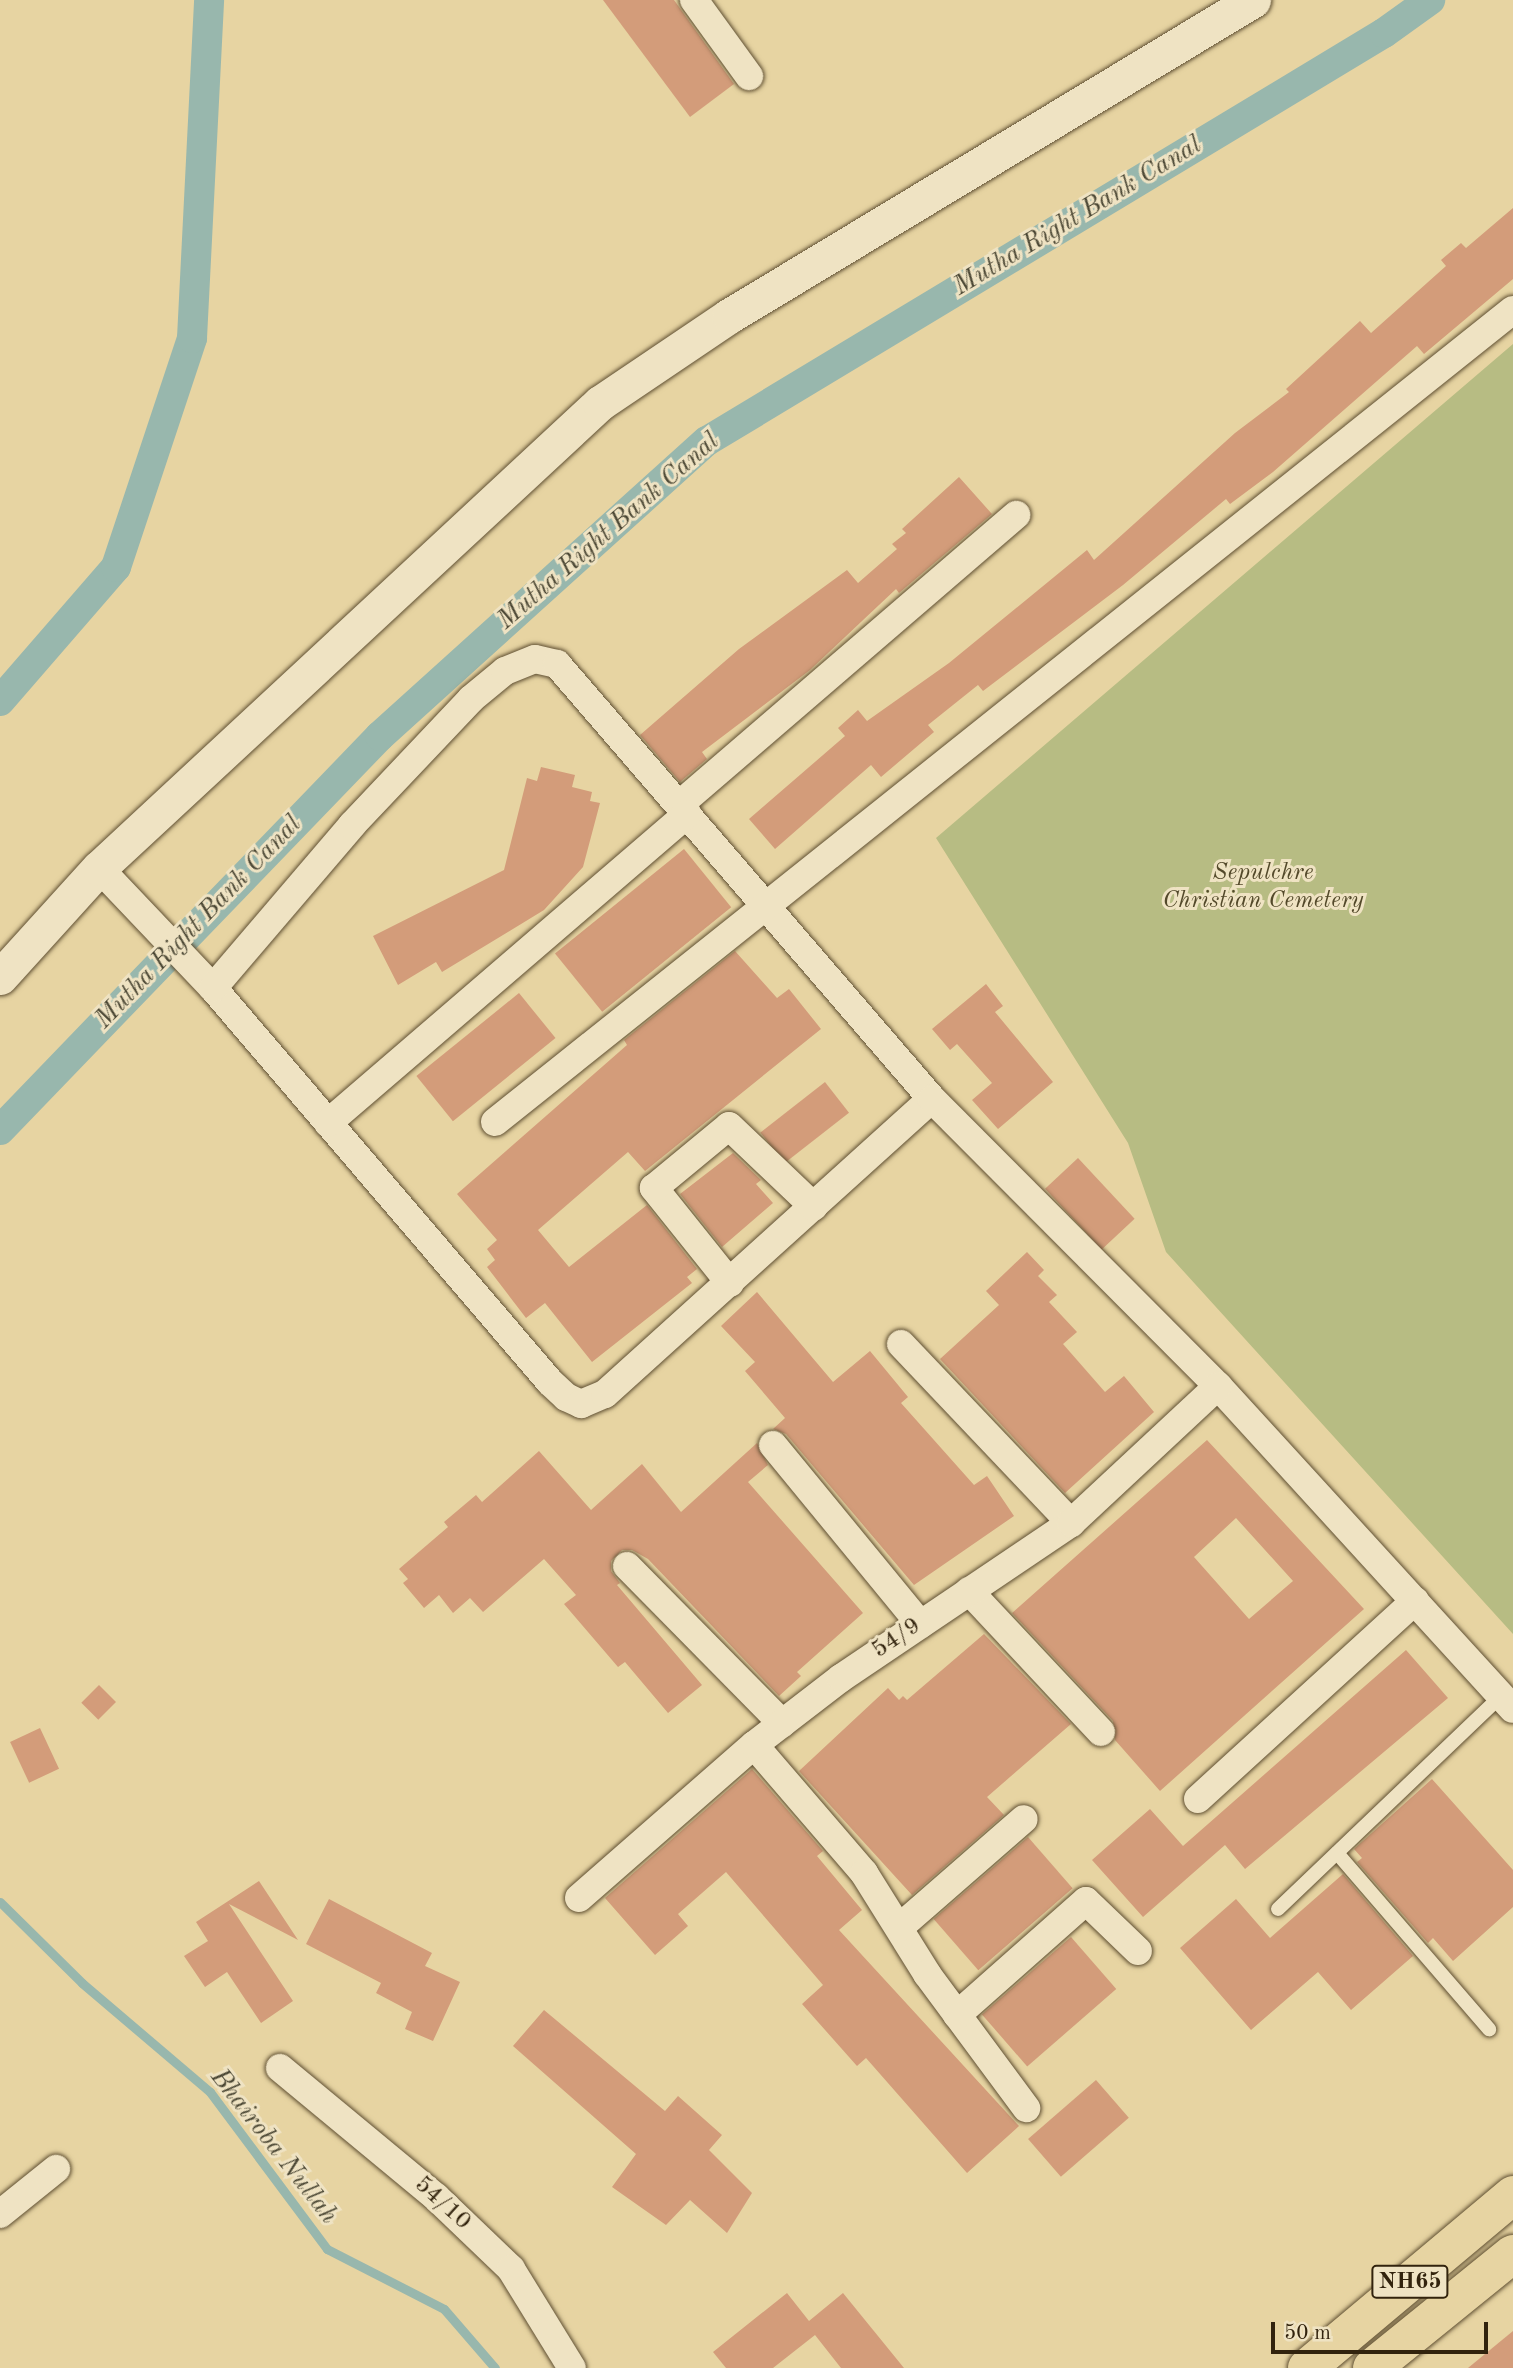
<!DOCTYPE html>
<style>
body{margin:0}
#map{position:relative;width:1513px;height:2368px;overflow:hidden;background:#e7d4a2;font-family:"Old Standard TT",serif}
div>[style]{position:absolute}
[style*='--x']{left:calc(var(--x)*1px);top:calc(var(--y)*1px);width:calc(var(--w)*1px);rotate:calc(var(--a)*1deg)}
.green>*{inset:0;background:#b7bc83}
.stream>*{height:9px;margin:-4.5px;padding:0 4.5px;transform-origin:4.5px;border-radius:4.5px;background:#98b7ad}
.canal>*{height:30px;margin:-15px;padding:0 15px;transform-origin:15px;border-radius:15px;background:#98b7ad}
.building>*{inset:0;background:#d39c7a;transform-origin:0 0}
.roads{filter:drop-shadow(0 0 2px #5f4f32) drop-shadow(0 0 2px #5f4f32)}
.service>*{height:14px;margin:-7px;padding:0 7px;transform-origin:7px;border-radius:7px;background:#efe3c3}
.minor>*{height:28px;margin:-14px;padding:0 14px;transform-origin:14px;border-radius:14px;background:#efe3c3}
.tertiary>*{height:35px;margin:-17.5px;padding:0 17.5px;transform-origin:17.5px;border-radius:17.5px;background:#efe3c3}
.trunk>*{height:38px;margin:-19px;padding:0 19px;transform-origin:19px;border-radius:19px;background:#e7d4a2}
span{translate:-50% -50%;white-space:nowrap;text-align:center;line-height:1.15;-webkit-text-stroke:6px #efe3c3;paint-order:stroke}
.shield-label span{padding:2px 5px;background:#efe3c3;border:2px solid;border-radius:5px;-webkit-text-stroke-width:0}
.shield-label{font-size:23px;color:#32230d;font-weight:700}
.park-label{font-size:24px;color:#53492a;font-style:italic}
.street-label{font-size:24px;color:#32230d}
.water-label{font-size:26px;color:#4c4835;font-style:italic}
.scale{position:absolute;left:1271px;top:2322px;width:217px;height:32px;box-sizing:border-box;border:4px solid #32230d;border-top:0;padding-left:9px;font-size:21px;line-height:24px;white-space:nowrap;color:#32230d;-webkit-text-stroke:5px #efe3c3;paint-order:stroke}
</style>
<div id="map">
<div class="green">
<i style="clip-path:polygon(1513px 344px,1513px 1634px,1166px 1252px,1128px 1143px,936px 838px)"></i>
</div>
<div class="stream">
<i style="--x:0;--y:1902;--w:115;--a:44.6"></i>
<i style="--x:82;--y:1983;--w:168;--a:40.4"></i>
<i style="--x:210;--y:2092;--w:196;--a:53.3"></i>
<i style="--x:327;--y:2249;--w:131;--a:27.1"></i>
<i style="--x:444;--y:2309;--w:78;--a:49.2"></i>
</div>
<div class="canal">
<i style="--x:0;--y:701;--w:177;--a:-49.1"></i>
<i style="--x:116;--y:567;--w:241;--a:-71.6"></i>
<i style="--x:192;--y:338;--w:338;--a:-87.1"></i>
<i style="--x:0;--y:1130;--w:547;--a:-46.04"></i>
<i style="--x:380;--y:736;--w:440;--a:-42.1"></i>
<i style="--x:707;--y:441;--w:790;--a:-31.08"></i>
<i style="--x:1384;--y:33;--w:57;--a:-35.7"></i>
</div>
<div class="building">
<i style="clip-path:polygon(603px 0,674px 0,734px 84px,690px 117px)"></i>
<i style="clip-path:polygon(1513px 208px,1513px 279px,1424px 354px,1417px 346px,1273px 472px,1230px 504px,1226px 499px,1123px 585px,983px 691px,978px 685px,928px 725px,934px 732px,881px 777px,871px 765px,775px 849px,749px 819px,845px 736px,838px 728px,858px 710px,867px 721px,949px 663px,1087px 550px,1094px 560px,1235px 433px,1289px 392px,1286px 389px,1360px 321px,1371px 333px,1446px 266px,1441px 260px,1461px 243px,1466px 248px)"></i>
<i style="clip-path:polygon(959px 477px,992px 514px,899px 593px,896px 589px,810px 670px,702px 752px,707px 759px,680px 782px,640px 735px,739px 649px,847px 570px,858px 583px,897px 549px,892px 544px,906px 533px,902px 529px)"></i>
<i style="clip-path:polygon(541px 767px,575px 775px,572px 787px,592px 792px,590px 801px,600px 803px,583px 867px,544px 910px,442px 972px,436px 962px,398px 985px,373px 936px,504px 870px,527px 778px,537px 781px)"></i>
<i style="left:684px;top:849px;width:75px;height:166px;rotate:51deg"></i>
<i style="clip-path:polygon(735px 951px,777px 998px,789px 989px,821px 1029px,645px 1171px,628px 1152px,538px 1230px,569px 1267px,647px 1205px,697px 1269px,687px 1277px,692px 1283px,592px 1362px,545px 1303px,526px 1318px,487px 1267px,495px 1260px,487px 1249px,497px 1240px,457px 1194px,627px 1045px,624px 1040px)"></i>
<i style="clip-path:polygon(986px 984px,1003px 1006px,995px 1012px,1053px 1082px,998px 1129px,972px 1100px,992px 1083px,957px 1044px,950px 1050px,932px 1029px)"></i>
<i style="left:519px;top:993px;width:58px;height:132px;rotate:51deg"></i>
<i style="left:825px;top:1082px;width:39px;height:82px;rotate:52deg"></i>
<i style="clip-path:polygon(733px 1153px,761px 1180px,756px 1184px,773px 1203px,722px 1247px,680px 1194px)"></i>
<i style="left:1078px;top:1158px;width:83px;height:45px;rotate:47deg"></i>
<i style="clip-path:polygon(1027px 1252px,1044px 1270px,1038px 1276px,1057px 1295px,1049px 1302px,1077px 1332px,1063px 1344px,1105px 1392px,1124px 1376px,1154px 1412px,1065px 1493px,940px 1359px,999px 1305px,986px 1291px)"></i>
<i style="clip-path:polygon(757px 1292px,833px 1382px,870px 1351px,908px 1397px,901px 1403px,974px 1485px,987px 1476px,1014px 1516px,914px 1585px,786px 1434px,773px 1429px,785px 1418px,745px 1371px,755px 1362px,721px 1326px)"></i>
<i style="clip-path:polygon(evenodd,1207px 1440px,1364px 1609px,1160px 1791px,1115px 1740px,1113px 1721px,1012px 1613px,1207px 1440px,1236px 1518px,1293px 1581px,1249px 1619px,1194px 1557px,1236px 1518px)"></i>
<i style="clip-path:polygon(757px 1443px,768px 1465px,748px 1482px,863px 1613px,797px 1672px,801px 1676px,779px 1696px,648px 1559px,632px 1550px,622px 1550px,611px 1561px,611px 1571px,620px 1583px,617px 1585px,702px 1685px,668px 1713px,625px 1662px,618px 1667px,564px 1604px,576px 1595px,544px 1559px,483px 1612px,470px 1598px,453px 1613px,439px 1595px,424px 1608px,403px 1583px,408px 1579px,399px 1569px,448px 1527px,444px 1522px,476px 1495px,482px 1502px,539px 1451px,591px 1510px,642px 1464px,681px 1512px)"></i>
<i style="clip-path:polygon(984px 1634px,1071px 1724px,987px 1797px,1004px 1815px,912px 1895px,799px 1771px,888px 1688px,899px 1700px,903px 1696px,907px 1700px)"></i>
<i style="clip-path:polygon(1406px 1650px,1448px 1698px,1245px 1869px,1225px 1845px,1143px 1917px,1092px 1860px,1150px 1809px,1183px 1846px)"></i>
<i style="left:99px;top:1685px;width:24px;height:25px;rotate:45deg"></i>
<i style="left:40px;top:1728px;width:45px;height:33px;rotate:65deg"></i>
<i style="clip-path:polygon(752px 1769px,823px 1851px,817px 1856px,862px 1910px,839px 1930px,1019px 2126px,967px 2173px,866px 2058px,857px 2066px,802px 2004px,823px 1985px,726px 1872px,678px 1914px,688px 1926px,655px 1955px,605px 1898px)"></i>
<i style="clip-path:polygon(1432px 1779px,1513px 1870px,1513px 1907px,1453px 1961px,1433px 1938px,1428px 1943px,1357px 1862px,1362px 1858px,1354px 1849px)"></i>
<i style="left:1028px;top:1837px;width:68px;height:125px;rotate:49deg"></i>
<i style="clip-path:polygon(1343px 1874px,1413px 1956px,1351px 2010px,1318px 1972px,1251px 2030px,1180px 1948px,1236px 1899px,1270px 1938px)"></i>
<i style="clip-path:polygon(259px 1881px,298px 1940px,229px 1904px,293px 2001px,261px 2023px,227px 1972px,205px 1987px,184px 1956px,208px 1941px,196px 1922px)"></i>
<i style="clip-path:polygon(329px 1899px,432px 1953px,425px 1966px,460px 1982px,433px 2041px,405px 2029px,412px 2012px,376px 1993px,381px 1983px,306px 1944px)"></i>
<i style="left:1071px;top:1937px;width:69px;height:118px;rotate:49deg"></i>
<i style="clip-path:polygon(544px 2010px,665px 2111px,678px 2096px,722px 2135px,709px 2150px,752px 2193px,727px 2233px,690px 2200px,666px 2225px,612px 2187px,636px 2154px,513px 2046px)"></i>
<i style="left:1096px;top:2080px;width:50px;height:90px;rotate:49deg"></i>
<i style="clip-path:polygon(787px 2293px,809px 2321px,843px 2293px,904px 2368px,841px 2368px,815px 2335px,773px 2368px,726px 2368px,713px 2352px)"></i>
<i style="clip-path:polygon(1513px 2331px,1513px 2368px,1468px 2368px)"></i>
</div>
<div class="roads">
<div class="service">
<i style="--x:1337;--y:1853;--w:233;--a:49.2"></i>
<i style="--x:1278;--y:1909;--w:308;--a:-43.7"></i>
</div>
<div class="minor">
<i style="--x:694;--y:0;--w:94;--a:54.1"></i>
<i style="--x:679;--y:805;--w:445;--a:-40.7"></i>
<i style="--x:99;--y:868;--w:166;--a:46.5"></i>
<i style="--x:213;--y:988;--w:518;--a:49.46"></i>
<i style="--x:550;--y:1382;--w:22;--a:43"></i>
<i style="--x:566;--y:1397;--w:17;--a:25"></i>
<i style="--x:581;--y:1404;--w:26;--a:-23"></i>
<i style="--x:605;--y:1394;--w:440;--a:-42.1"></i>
<i style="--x:213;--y:988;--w:214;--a:-49.5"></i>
<i style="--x:352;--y:825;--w:173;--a:-46.6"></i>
<i style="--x:471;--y:699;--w:44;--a:-39.5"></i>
<i style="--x:505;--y:671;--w:32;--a:-22"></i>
<i style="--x:535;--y:659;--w:23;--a:13"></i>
<i style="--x:557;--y:664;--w:574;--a:49.24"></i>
<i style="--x:932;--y:1099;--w:405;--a:45.1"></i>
<i style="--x:1218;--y:1386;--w:437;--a:47.6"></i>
<i style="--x:495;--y:1122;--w:1302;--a:-38.58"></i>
<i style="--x:328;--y:1123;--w:474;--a:-40.7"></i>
<i style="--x:730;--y:1283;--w:122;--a:-128.7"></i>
<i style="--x:654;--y:1188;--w:97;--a:-39.6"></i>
<i style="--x:729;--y:1126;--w:117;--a:43.6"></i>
<i style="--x:901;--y:1344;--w:247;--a:46.5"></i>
<i style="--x:773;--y:1445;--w:232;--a:50.6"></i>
<i style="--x:627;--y:1566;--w:221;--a:45.4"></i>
<i style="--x:969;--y:1591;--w:193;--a:46.9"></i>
<i style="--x:754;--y:1745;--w:169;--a:49.3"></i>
<i style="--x:864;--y:1873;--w:119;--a:58"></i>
<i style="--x:927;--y:1974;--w:167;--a:53.5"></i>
<i style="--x:1198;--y:1799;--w:294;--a:-42.4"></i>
<i style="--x:579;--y:1898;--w:232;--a:-41.2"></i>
<i style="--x:754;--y:1745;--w:110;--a:-37.6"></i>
<i style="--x:841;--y:1678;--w:277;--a:-34"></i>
<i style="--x:1071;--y:1523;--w:201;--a:-43"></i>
<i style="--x:900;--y:1927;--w:164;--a:-41.1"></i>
<i style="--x:957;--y:2015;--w:172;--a:-41.5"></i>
<i style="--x:1086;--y:1901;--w:72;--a:43.9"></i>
<i style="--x:280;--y:2068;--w:202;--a:39.6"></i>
<i style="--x:436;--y:2197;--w:104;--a:43.8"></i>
<i style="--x:511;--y:2269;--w:116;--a:58.4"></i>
<i style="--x:0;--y:2214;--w:72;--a:-38.8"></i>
</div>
<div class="tertiary">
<i style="--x:0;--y:977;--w:147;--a:-47.8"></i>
<i style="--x:99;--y:868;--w:684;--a:-42.87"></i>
<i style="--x:600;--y:403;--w:156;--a:-34"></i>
<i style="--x:729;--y:316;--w:612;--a:-31.09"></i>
</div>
<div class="trunk">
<i style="--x:1307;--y:2368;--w:269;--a:-40"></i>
<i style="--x:1372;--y:2368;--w:181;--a:-39"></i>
</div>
</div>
<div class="shield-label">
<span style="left:1410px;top:2282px">NH65</span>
</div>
<div class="park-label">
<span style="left:1263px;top:888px">Sepulchre<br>Christian Cemetery</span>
</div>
<div class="street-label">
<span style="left:897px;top:1639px;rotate:-34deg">54/9</span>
<span style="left:442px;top:2204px;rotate:42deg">54/10</span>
</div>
<div class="water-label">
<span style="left:1078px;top:217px;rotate:-31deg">Mutha Right Bank Canal</span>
<span style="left:609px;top:532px;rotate:-41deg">Mutha Right Bank Canal</span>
<span style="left:199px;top:923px;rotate:-46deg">Mutha Right Bank Canal</span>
<span style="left:273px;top:2147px;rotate:52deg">Bhairoba Nullah</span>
</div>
<div class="scale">50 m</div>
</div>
